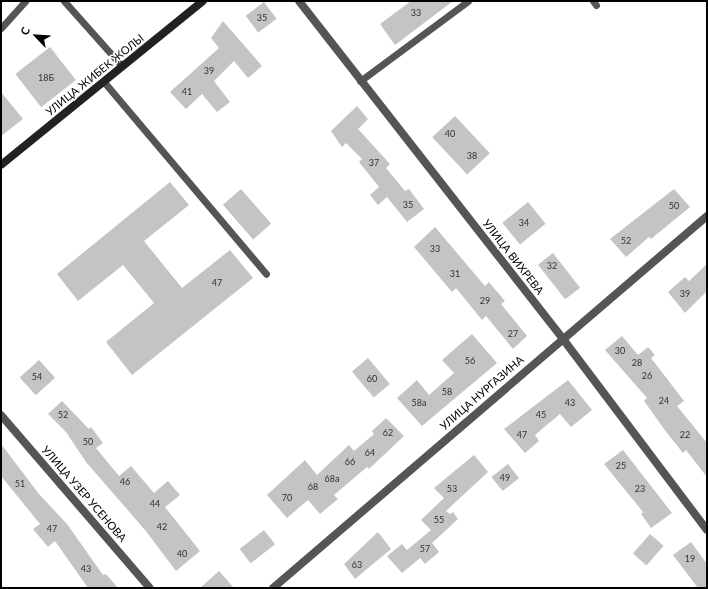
<!DOCTYPE html>
<meta charset="utf-8">
<style>
body{margin:0}
#map{position:relative;width:708px;height:589px;overflow:hidden;background:#fff;font-family:Lato,sans-serif}
div>[style]{position:absolute}
[style*='--x']{left:calc(var(--x)*1px);top:calc(var(--y)*1px);width:calc(var(--w)*1px);rotate:calc(var(--a)*1deg)}
.building>*{inset:0;background:#c4c4c4;transform-origin:0 0}
.lane>*{height:7px;margin:-3.5px;padding:0 3.5px;transform-origin:3.5px;border-radius:3.5px;background:#555}
.street>*{height:8px;margin:-4px;padding:0 4px;transform-origin:4px;border-radius:4px;background:#555}
.secondary>*{height:8px;margin:-4px;padding:0 4px;transform-origin:4px;border-radius:4px;background:#222}
span{translate:-50% -50%;white-space:nowrap;text-align:center;line-height:1.15;-webkit-text-stroke:3px #fff;paint-order:stroke}
.number-label{font-size:9px;color:#313131}
.number-label span{-webkit-text-stroke-width:0}
.street-label{font-size:11px;color:#000}
.frame{position:absolute;inset:0;border:2px solid #000;pointer-events:none}
.north{position:absolute;left:16px;top:16px;width:40px;height:40px;-webkit-text-stroke:3px #fff;paint-order:stroke;rotate:295deg;font-size:11px;font-weight:700;line-height:16px;text-align:center;color:#000}
.north::after{content:'';display:block;margin:auto;width:14px;height:18px;background:#000;clip-path:polygon(50% 0,100% 100%,50% 72%,0 100%)}
</style>
<div id="map">
<div class="building">
<i style="clip-path:polygon(411px 1px,453px 1px,395px 45px,380px 24px)"></i>
<i style="left:264px;top:2px;width:21px;height:23px;rotate:53deg"></i>
<i style="clip-path:polygon(223px 21px,262px 66px,248px 78px,234px 61px,214px 81px,230px 102px,217px 112px,202px 94px,186px 109px,170px 92px,219px 48px,211px 38px)"></i>
<i style="left:50px;top:47px;width:42px;height:44px;rotate:52deg"></i>
<i style="clip-path:polygon(1px 92px,23px 119px,1px 136px)"></i>
<i style="clip-path:polygon(357px 106px,368px 119px,358px 129px,390px 164px,386px 168px,405px 191px,409px 189px,424px 209px,407px 222px,387px 197px,378px 205px,370px 195px,379px 187px,359px 162px,362px 159px,346px 143px,342px 147px,331px 131px)"></i>
<i style="left:455px;top:116px;width:51px;height:31px;rotate:47deg"></i>
<i style="clip-path:polygon(170px 182px,189px 205px,144px 241px,182px 288px,230px 250px,253px 278px,132px 375px,106px 342px,154px 303px,123px 265px,78px 301px,57px 274px)"></i>
<i style="left:241px;top:189px;width:46px;height:24px;rotate:49deg"></i>
<i style="clip-path:polygon(674px 189px,690px 207px,651px 239px,649px 237px,626px 257px,610px 239px)"></i>
<i style="left:528px;top:202px;width:28px;height:33px;rotate:51deg"></i>
<i style="clip-path:polygon(435px 227px,485px 286px,489px 282px,505px 301px,501px 304px,527px 336px,513px 349px,486px 316px,482px 320px,456px 288px,452px 292px,414px 247px)"></i>
<i style="left:553px;top:253px;width:44px;height:19px;rotate:52deg"></i>
<i style="clip-path:polygon(707px 264px,707px 291px,685px 313px,668px 292px,685px 277px,689px 281px)"></i>
<i style="clip-path:polygon(472px 334px,497px 363px,422px 426px,397px 398px,417px 380px,429px 395px,454px 373px,442px 360px)"></i>
<i style="clip-path:polygon(622px 336px,638px 355px,648px 347px,655px 355px,651px 358px,684px 401px,677px 406px,707px 443px,707px 477px,686px 450px,683px 453px,667px 433px,644px 401px,647px 398px,605px 350px)"></i>
<i style="left:368px;top:358px;width:34px;height:21px;rotate:50deg"></i>
<i style="left:39px;top:360px;width:24px;height:26px;rotate:48deg"></i>
<i style="clip-path:polygon(568px 380px,592px 410px,571px 427px,560px 414px,535px 435px,539px 441px,525px 453px,504px 429px)"></i>
<i style="clip-path:polygon(62px 401px,89px 429px,91px 427px,103px 443px,96px 448px,119px 476px,131px 466px,154px 493px,168px 481px,180px 495px,165px 507px,200px 551px,176px 571px,145px 530px,86px 462px,66px 432px,48px 414px)"></i>
<i style="clip-path:polygon(386px 418px,404px 436px,369px 469px,367px 467px,334px 495px,338px 499px,320px 514px,308px 500px,287px 518px,267px 495px,305px 460px,317px 475px,349px 445px,354px 451px,374px 434px,372px 431px)"></i>
<i style="clip-path:polygon(1px 444px,39px 494px,67px 524px,103px 575px,106px 574px,118px 588px,88px 588px,55px 541px,48px 547px,33px 529px,40px 524px,1px 476px)"></i>
<i style="clip-path:polygon(623px 450px,672px 513px,651px 528px,641px 514px,643px 512px,604px 464px)"></i>
<i style="clip-path:polygon(474px 455px,488px 472px,446px 511px,450px 514px,453px 512px,458px 519px,432px 543px,439px 552px,425px 564px,420px 558px,402px 573px,387px 556px,402px 544px,407px 550px,431px 530px,421px 520px,444px 498px,434px 488px)"></i>
<i style="left:508px;top:464px;width:18px;height:21px;rotate:52deg"></i>
<i style="left:264px;top:530px;width:18px;height:31px;rotate:52deg"></i>
<i style="clip-path:polygon(378px 532px,391px 549px,355px 579px,344px 564px)"></i>
<i style="left:650px;top:534px;width:18px;height:26px;rotate:41deg"></i>
<i style="clip-path:polygon(691px 542px,707px 564px,707px 588px,698px 588px,673px 555px)"></i>
<i style="clip-path:polygon(219px 571px,234px 588px,200px 588px)"></i>
</div>
<div class="lane">
<i style="--x:64;--y:1;--w:87;--a:48.3"></i>
<i style="--x:593;--y:1;--w:5;--a:53"></i>
<i style="--x:1;--y:28;--w:36;--a:-48"></i>
<i style="--x:360;--y:81;--w:134;--a:-36.5"></i>
<i style="--x:104;--y:82;--w:251;--a:49.8"></i>
</div>
<div class="street">
<i style="--x:299;--y:1;--w:429;--a:52"></i>
<i style="--x:563;--y:339;--w:239;--a:53"></i>
<i style="--x:1;--y:415;--w:228;--a:49.3"></i>
<i style="--x:273;--y:588;--w:572;--a:-40.6"></i>
</div>
<div class="secondary">
<i style="--x:1;--y:165;--w:260;--a:-39.1"></i>
</div>
<div class="number-label">
<span style="left:416px;top:13px">33</span>
<span style="left:262px;top:18px">35</span>
<span style="left:209px;top:71px">39</span>
<span style="left:46px;top:78px">18Б</span>
<span style="left:187px;top:92px">41</span>
<span style="left:450px;top:134px">40</span>
<span style="left:472px;top:156px">38</span>
<span style="left:374px;top:163px">37</span>
<span style="left:408px;top:205px">35</span>
<span style="left:674px;top:206px">50</span>
<span style="left:524px;top:223px">34</span>
<span style="left:626px;top:241px">52</span>
<span style="left:435px;top:249px">33</span>
<span style="left:552px;top:266px">32</span>
<span style="left:455px;top:274px">31</span>
<span style="left:217px;top:283px">47</span>
<span style="left:685px;top:294px">39</span>
<span style="left:485px;top:301px">29</span>
<span style="left:513px;top:334px">27</span>
<span style="left:620px;top:351px">30</span>
<span style="left:470px;top:361px">56</span>
<span style="left:637px;top:363px">28</span>
<span style="left:647px;top:376px">26</span>
<span style="left:37px;top:377px">54</span>
<span style="left:372px;top:379px">60</span>
<span style="left:447px;top:392px">58</span>
<span style="left:664px;top:401px">24</span>
<span style="left:419px;top:403px">58а</span>
<span style="left:570px;top:403px">43</span>
<span style="left:63px;top:415px">52</span>
<span style="left:541px;top:415px">45</span>
<span style="left:388px;top:433px">62</span>
<span style="left:522px;top:435px">47</span>
<span style="left:685px;top:435px">22</span>
<span style="left:88px;top:442px">50</span>
<span style="left:370px;top:453px">64</span>
<span style="left:350px;top:462px">66</span>
<span style="left:621px;top:466px">25</span>
<span style="left:505px;top:478px">49</span>
<span style="left:332px;top:479px">68а</span>
<span style="left:125px;top:482px">46</span>
<span style="left:20px;top:484px">51</span>
<span style="left:313px;top:487px">68</span>
<span style="left:452px;top:489px">53</span>
<span style="left:640px;top:489px">23</span>
<span style="left:287px;top:498px">70</span>
<span style="left:155px;top:504px">44</span>
<span style="left:439px;top:520px">55</span>
<span style="left:162px;top:527px">42</span>
<span style="left:52px;top:529px">47</span>
<span style="left:425px;top:549px">57</span>
<span style="left:182px;top:554px">40</span>
<span style="left:690px;top:559px">19</span>
<span style="left:357px;top:565px">63</span>
<span style="left:86px;top:569px">43</span>
</div>
<div class="street-label">
<span style="left:95px;top:75px;rotate:-39deg">УЛИЦА ЖИБЕК ЖОЛЫ</span>
<span style="left:513px;top:257px;rotate:52deg">УЛИЦА ВИХРЕВА</span>
<span style="left:482px;top:393px;rotate:-41deg">УЛИЦА НУРГАЗИНА</span>
<span style="left:84px;top:494px;rotate:49deg">УЛИЦА УЗЕР УСЕНОВА</span>
</div>
<div class="frame"></div>
<div class="north">С</div>
</div>
